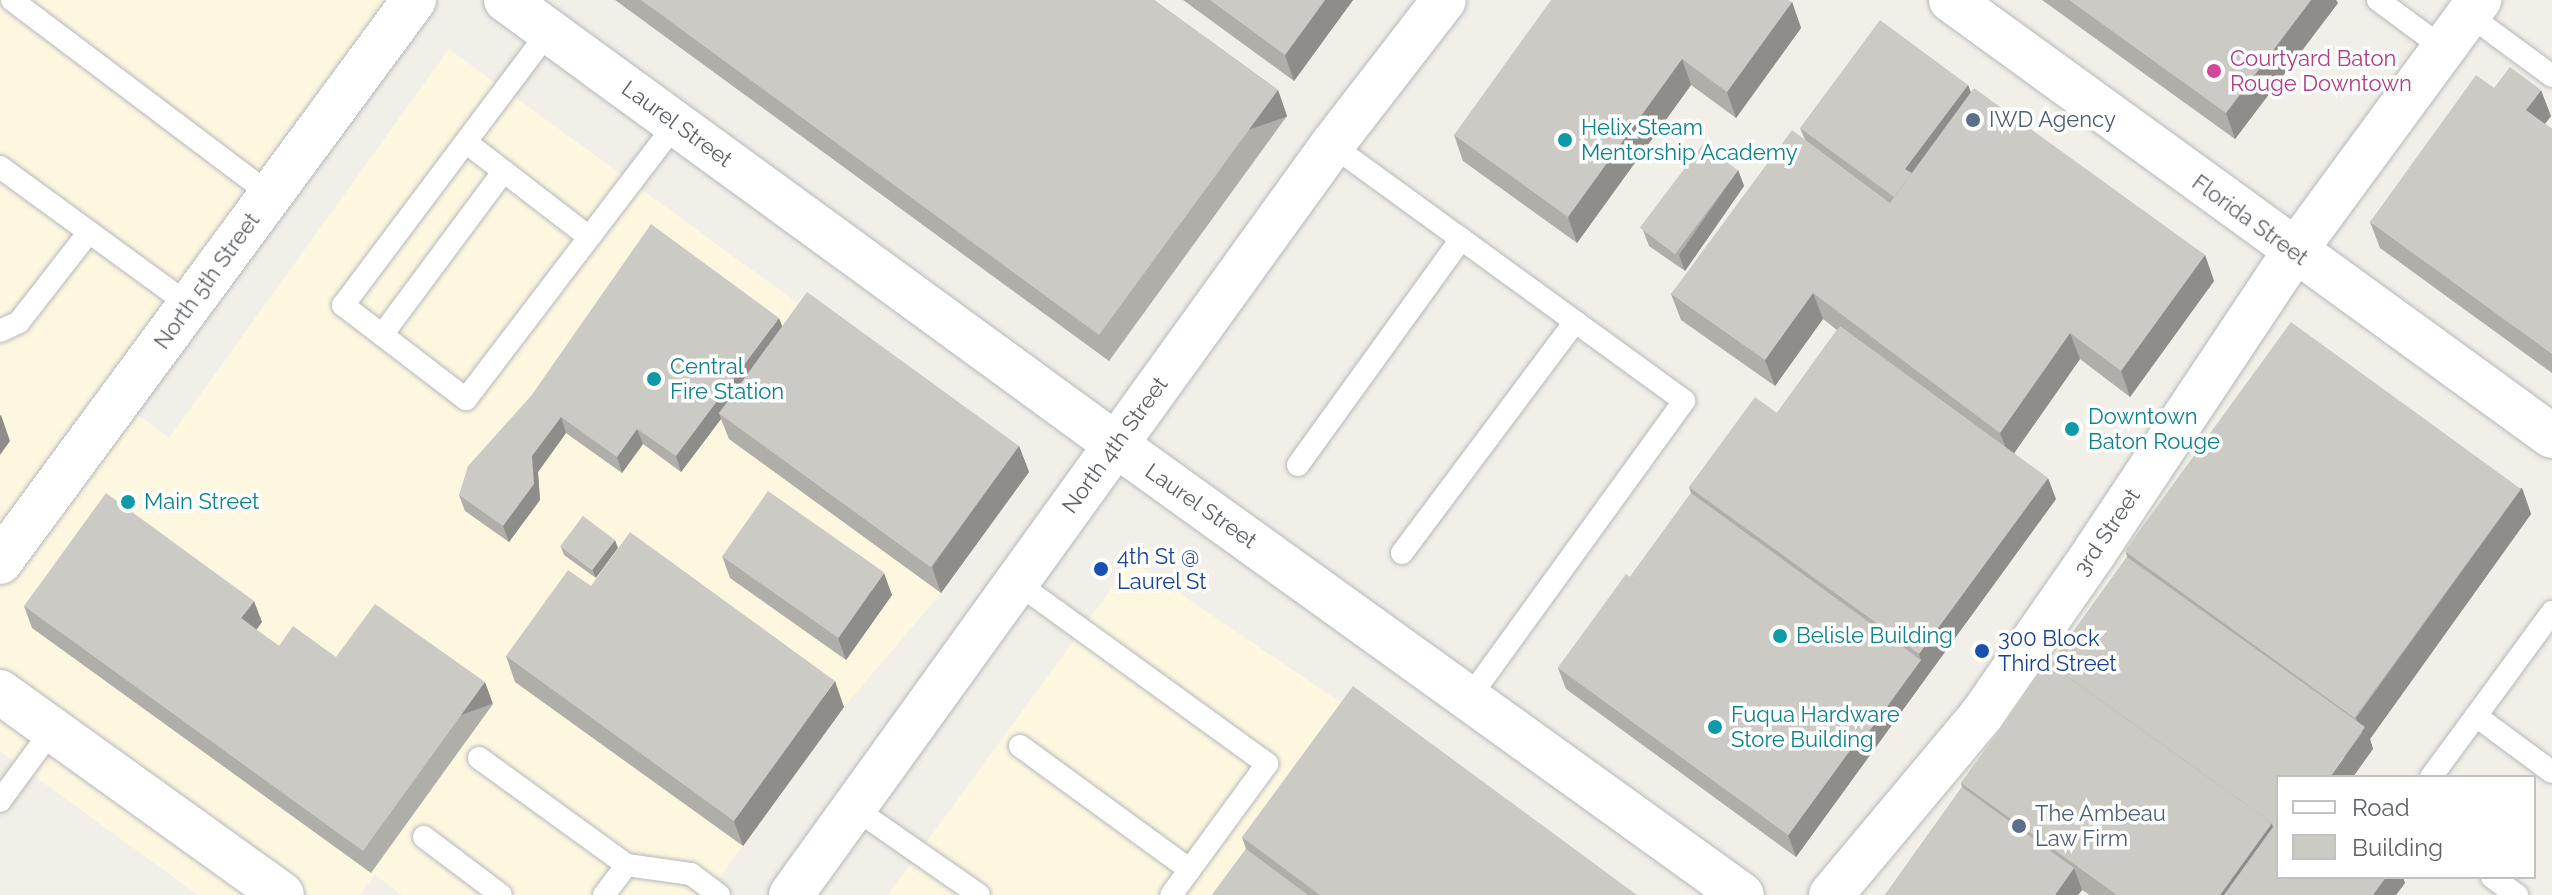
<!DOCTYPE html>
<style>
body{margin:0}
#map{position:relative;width:2552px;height:895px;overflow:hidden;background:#f1efe8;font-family:Raleway,sans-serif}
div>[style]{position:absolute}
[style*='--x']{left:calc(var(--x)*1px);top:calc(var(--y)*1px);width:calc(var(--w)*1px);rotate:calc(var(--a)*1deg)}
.commercial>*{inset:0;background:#fef7e0}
.roads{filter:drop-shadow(0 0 2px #b5b8bc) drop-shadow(0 0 2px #b5b8bc)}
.lane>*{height:22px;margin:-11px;padding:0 11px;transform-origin:11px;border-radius:11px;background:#fff}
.street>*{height:44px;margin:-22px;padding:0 22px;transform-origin:22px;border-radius:22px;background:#fff}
.secondary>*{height:44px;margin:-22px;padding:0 22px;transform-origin:22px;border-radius:22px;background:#fff}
.wall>*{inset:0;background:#afaea9}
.shaded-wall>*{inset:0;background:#8f8d8a;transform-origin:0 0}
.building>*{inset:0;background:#cccac5;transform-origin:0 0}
.dots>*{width:22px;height:22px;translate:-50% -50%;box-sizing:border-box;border:4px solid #fff;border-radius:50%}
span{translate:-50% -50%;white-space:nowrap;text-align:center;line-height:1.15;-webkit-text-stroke:7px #fff;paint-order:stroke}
.hotel-label{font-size:22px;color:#b23c85}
.left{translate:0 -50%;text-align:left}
.service-label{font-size:22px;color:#4e5e75}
.street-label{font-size:22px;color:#5f6368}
.culture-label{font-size:22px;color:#0d838f}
.transit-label{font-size:22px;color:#164399}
.legend{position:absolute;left:2276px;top:775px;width:260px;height:104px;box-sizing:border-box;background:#fff;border:2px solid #bfc1c3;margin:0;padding:10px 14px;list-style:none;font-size:24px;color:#5f6368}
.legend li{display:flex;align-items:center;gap:16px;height:40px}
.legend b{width:40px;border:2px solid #bfc1c3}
</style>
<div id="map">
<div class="commercial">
<i style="clip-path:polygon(0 0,414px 0,119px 401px,169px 438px,449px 49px,1029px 472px,941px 593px,844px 707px,707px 895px,402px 895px,375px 875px,360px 895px,198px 895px,0 751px)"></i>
<i style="clip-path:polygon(1132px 561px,1365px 719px,1604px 895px,888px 895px)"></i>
</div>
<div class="roads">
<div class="lane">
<i style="--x:12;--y:0;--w:324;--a:37"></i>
<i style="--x:2378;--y:0;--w:81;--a:36.4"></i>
<i style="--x:2469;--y:15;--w:103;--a:36.3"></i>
<i style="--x:549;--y:31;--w:343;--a:126.9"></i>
<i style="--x:343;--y:305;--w:155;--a:37.4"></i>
<i style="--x:466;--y:399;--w:347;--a:-52.7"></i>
<i style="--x:467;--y:143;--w:154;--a:37.6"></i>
<i style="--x:1332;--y:145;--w:435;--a:36"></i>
<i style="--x:1684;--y:401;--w:365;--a:125.9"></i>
<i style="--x:0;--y:167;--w:234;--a:36.1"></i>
<i style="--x:0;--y:331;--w:21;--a:-25"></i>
<i style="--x:19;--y:322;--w:114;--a:-52.1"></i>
<i style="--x:382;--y:335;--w:204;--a:-53.4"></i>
<i style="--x:1298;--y:465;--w:279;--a:-54.2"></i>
<i style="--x:1402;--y:553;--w:289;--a:-53.2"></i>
<i style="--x:1016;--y:582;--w:310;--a:35.9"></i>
<i style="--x:1267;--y:764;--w:162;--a:126.2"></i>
<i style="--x:2476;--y:716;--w:129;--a:-53.8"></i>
<i style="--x:1020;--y:746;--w:210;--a:36.1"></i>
<i style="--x:479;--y:758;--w:183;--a:35.9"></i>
<i style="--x:627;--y:865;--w:65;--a:8"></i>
<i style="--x:691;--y:874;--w:35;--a:37"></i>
<i style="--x:2431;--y:777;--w:76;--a:-53.6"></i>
<i style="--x:2476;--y:716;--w:94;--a:36.4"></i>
<i style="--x:0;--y:801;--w:88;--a:-53.8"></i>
<i style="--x:854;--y:808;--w:152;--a:34.8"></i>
<i style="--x:424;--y:837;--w:96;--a:37"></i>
<i style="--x:2492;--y:877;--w:31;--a:36"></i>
<i style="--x:604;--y:895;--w:38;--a:-53"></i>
</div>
<div class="street">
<i style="--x:506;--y:0;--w:754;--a:36.09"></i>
<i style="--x:1115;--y:444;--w:772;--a:35.73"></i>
<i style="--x:0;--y:562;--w:698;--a:-53.62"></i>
<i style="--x:1831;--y:895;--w:237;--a:-50.1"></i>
<i style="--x:1983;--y:713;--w:195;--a:-55.2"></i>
<i style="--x:2094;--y:553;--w:361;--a:-56.4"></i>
</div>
<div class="secondary">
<i style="--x:1951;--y:0;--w:742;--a:35.96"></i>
<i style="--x:2294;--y:252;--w:313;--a:-53.7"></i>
<i style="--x:0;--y:692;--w:347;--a:35.7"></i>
<i style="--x:791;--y:895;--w:925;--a:-54.2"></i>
<i style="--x:1332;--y:145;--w:183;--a:-52.3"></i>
</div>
</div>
<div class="wall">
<i style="clip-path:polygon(615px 0,1154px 0,1278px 90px,1287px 116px,1109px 361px)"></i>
<i style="clip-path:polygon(1183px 0,1353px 0,1294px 81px)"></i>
<i style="clip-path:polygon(2042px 0,2336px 0,2338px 3px,2235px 139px)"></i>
<i style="clip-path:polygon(1792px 2px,1801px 28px,1736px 118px,1691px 85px,1577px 243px,1463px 161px,1454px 135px)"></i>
<i style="clip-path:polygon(1968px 85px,1971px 93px,2205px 255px,2214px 281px,2130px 397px,2080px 359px,2014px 453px,2056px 499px,1796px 857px,1566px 689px,1558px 668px,1630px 577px,1691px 493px,1689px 487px,1777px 413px,1837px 330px,1823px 319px,1775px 386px,1681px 320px,1671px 294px,1805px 140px,1800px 128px)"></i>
<i style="clip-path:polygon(2494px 88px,2551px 116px,2545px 124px,2552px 129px,2552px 373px,2380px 248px,2370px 222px)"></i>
<i style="clip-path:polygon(1738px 170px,1744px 186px,1685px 271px,1649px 246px,1643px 230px)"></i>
<i style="clip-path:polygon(782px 326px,1019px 446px,1029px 472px,941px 593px,729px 439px,721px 419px,681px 472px,643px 444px,622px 473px,566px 433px,538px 472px,540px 500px,509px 542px,465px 511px,459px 495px,531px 396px)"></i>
<i style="clip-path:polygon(2522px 488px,2531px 514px,2370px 739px,2373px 749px,2278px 777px,2405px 883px,2396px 895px,2090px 895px,2082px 890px,2078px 895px,1885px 895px,1962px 787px,1961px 783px,2050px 664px,2127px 557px,2126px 552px)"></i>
<i style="clip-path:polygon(583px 516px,596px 578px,564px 555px,561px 547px)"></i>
<i style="clip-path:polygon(722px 556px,892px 595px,846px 660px,730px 578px)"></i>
<i style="clip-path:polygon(591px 586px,844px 707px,743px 846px,515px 682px,506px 656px)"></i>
<i style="clip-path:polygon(24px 606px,262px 622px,256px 630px,279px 646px,336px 657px,493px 704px,371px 873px,32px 628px)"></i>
<i style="clip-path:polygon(1242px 837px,1637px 895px,1212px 895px,1246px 849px)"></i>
</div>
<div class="shaded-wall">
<i style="clip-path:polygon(1325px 0,1353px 0,1294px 81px,1285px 55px)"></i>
<i style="clip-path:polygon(2311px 0,2336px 0,2338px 3px,2235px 139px,2226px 113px)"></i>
<i style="clip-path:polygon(1792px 2px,1801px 28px,1736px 118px,1727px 92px)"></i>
<i style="clip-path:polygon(1682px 59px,1691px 85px,1577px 243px,1568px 217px)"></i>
<i style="clip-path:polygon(1968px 85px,1976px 106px,1918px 184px,1905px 169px)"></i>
<i style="left:1278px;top:90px;width:28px;height:303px;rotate:71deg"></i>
<i style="clip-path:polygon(2541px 90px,2551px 116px,2535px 136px,2526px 110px)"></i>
<i style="clip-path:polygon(1738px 170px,1744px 186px,1685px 271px,1679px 255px)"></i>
<i style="clip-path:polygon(2205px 255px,2214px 281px,2130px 397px,2121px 371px)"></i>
<i style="clip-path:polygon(1813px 293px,1823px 319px,1775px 386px,1765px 360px)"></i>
<i style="clip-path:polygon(779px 318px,785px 333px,719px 413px,721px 419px,681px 472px,676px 456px)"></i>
<i style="clip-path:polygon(2070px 333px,2080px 359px,2010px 459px,2000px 433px)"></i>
<i style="clip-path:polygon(1px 415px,10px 441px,0 455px,0 416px)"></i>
<i style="clip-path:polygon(561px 417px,566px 433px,538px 472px,540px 500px,509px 542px,503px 526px,532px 456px)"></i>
<i style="clip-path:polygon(637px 429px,643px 444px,622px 473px,617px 457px)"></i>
<i style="clip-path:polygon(1019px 446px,1029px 472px,941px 593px,932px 567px)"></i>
<i style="clip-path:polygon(2048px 478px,2056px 499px,1796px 857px,1788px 835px,1855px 743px,1921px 660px,1919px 654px)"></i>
<i style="clip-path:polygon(2522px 488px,2531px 514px,2370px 739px,2373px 749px,2353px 777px,2330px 777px,2362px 733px,2356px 718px)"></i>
<i style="clip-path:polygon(615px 540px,618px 548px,596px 578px,592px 569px)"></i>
<i style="clip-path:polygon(884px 573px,892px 595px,846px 660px,838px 638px)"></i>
<i style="clip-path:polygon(254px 601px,262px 622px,249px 640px,241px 618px)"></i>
<i style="clip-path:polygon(835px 681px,844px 707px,743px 846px,734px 821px)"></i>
<i style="left:485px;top:682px;width:23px;height:208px;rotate:70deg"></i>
<i style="clip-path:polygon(2272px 823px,2278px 840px,2248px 895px,2220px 895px)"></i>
<i style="clip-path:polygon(2074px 868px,2082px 890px,2078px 895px,2055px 895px)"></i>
<i style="clip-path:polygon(2386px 877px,2403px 877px,2405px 883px,2396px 895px,2373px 895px)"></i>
</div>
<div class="building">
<i style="clip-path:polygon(641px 0,1154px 0,1278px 90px,1099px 335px)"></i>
<i style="clip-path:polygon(1210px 0,1325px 0,1285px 55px)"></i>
<i style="clip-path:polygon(1551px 0,1788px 0,1792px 2px,1727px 92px,1682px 59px,1568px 217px,1454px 135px)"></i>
<i style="clip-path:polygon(2069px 0,2311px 0,2226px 113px)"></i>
<i style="clip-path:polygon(1880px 20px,1968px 85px,1905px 169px,1912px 173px,1894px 197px,1800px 128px)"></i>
<i style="clip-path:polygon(2510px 67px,2541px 90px,2526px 110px,2552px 129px,2552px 354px,2370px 222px,2476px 75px,2494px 88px)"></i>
<i style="clip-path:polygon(1974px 88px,2205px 255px,2121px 371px,2070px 333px,2000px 433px,1813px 293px,1765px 360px,1671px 294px,1792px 130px,1890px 203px)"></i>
<i style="left:1703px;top:144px;width:44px;height:105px;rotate:37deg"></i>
<i style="clip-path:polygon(651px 224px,779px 318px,676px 456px,637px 429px,617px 457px,561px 417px,532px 456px,534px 484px,503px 526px,459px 495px,468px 466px,531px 396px)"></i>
<i style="left:807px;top:292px;width:262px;height:150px;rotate:36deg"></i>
<i style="left:2291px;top:322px;width:284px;height:283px;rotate:36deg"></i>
<i style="clip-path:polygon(1840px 326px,2048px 478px,1919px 654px,1689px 487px,1755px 397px,1777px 413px)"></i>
<i style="left:768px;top:491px;width:142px;height:80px;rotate:35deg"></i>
<i style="clip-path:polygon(106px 493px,254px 601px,241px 618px,279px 646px,293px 626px,336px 657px,375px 604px,485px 682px,363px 851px,24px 606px)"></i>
<i style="clip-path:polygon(1691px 493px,1921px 660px,1857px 748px,1855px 743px,1630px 577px)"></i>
<i style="left:583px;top:516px;width:40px;height:38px;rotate:37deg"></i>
<i style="clip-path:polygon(630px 532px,835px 681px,734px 821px,506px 656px,568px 570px,591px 586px)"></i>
<i style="clip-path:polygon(2127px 557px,2365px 727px,2330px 777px,2278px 777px,2278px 877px,2386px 877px,2373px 895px,2224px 895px,2273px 827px,2272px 823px,2050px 664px)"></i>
<i style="left:1626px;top:574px;width:285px;height:116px;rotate:36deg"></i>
<i style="clip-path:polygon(2047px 662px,2272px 823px,2220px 895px,2117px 895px,1961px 783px)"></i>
<i style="clip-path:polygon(1353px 686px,1637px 895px,1320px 895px,1242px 837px)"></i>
<i style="clip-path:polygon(1962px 787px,2074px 868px,2055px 895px,1885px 895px)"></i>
<i style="clip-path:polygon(1246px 849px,1308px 895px,1212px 895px)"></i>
</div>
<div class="dots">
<i style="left:2214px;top:71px;background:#d1479c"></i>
<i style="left:1973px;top:120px;background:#5c6f8a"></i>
<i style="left:1565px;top:140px;background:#0f9aa8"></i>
<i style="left:654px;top:379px;background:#0f9aa8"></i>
<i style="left:2072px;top:429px;background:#0f9aa8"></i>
<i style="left:128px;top:502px;background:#0f9aa8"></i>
<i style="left:1101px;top:569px;background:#1a4fb4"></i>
<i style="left:1780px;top:636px;background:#0f9aa8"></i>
<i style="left:1982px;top:651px;background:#1a4fb4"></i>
<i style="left:1715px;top:727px;background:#0f9aa8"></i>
<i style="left:2019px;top:826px;background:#5c6f8a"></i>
</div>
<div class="hotel-label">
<span class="left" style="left:2230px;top:71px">Courtyard Baton<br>Rouge Downtown</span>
</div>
<div class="service-label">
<span class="left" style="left:1989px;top:120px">IWD Agency</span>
<span class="left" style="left:2035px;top:826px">The Ambeau<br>Law Firm</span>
</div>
<div class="street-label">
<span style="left:677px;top:124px;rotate:36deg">Laurel Street</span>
<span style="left:2250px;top:220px;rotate:36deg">Florida Street</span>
<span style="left:207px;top:281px;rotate:-54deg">North 5th Street</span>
<span style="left:1115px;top:445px;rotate:-54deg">North 4th Street</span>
<span style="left:1201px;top:506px;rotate:35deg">Laurel Street</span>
<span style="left:2107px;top:532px;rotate:-56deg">3rd Street</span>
</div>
<div class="culture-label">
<span class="left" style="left:1581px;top:140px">Helix Steam<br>Mentorship Academy</span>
<span class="left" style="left:670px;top:379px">Central<br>Fire Station</span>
<span class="left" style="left:2088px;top:429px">Downtown<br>Baton Rouge</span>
<span class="left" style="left:144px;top:502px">Main Street</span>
<span class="left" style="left:1796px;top:636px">Belisle Building</span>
<span class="left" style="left:1731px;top:727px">Fuqua Hardware<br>Store Building</span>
</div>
<div class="transit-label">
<span class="left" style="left:1117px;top:569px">4th St @<br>Laurel St</span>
<span class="left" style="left:1998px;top:651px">300 Block<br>Third Street</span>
</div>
<ul class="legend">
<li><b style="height:10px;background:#fff"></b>Road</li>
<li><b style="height:22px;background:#cccac5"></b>Building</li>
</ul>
</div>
